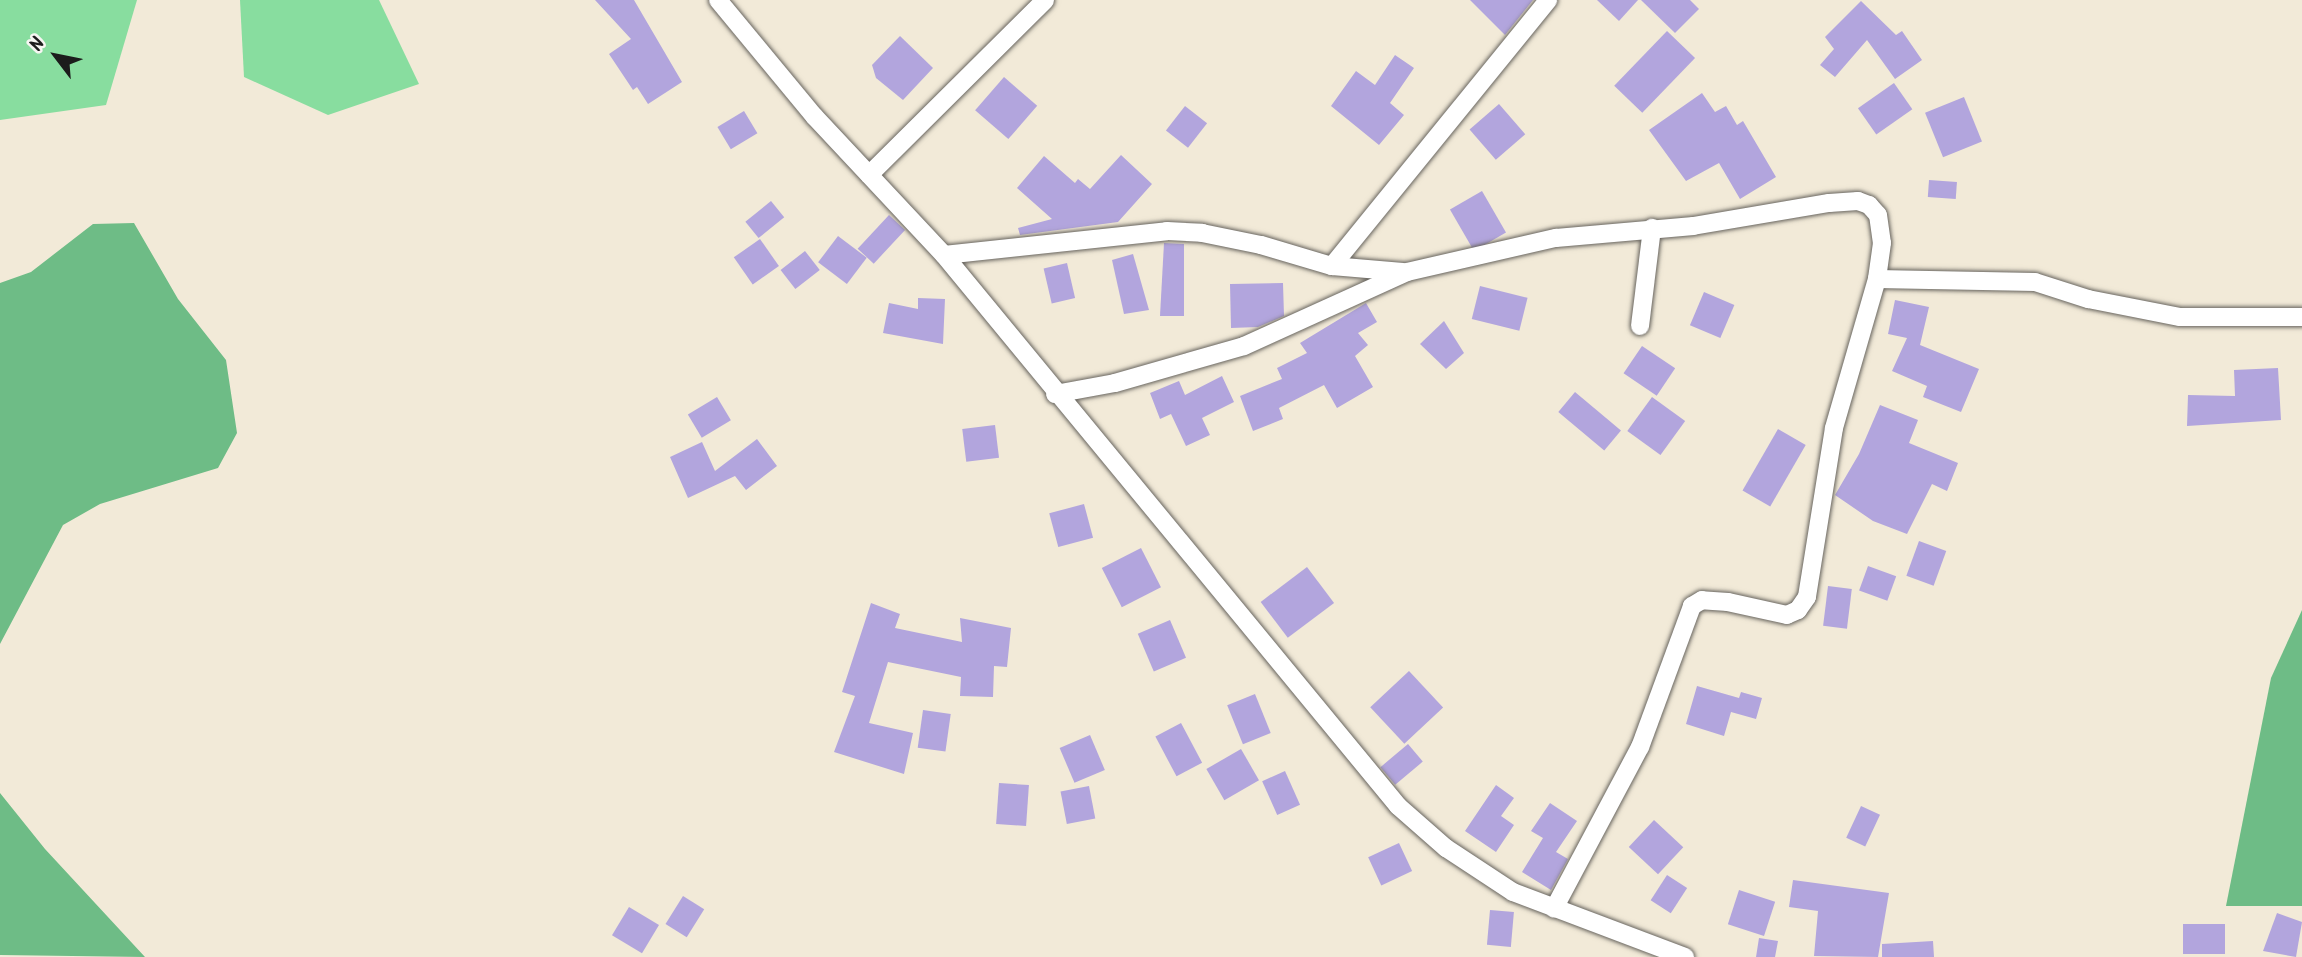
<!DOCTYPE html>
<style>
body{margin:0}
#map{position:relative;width:2302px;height:957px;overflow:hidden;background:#f2ead8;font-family:Kalam,sans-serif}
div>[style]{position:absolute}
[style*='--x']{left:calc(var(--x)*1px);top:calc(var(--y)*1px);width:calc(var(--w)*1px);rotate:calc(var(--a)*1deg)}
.green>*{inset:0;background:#88dd9f}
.forest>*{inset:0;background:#6ebc86}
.building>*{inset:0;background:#b2a5dd;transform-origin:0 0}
.roads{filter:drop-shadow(0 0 2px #67645e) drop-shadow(0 0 2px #67645e)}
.street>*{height:18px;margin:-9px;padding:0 9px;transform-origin:9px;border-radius:9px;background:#fff}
span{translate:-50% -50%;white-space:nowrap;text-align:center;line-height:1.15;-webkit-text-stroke:5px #f6f6f2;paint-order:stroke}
.north{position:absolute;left:21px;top:21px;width:70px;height:70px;-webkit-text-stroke:5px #f6f6f2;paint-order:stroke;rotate:302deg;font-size:19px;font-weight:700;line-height:28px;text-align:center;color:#1c1c1c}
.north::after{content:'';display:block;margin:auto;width:24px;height:32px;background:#1c1c1c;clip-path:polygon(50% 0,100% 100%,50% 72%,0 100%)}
</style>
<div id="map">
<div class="green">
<i style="clip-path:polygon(0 0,137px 0,106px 105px,0 120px)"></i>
<i style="clip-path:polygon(240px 0,379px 0,419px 84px,328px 115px,244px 77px)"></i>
</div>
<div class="forest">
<i style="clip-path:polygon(134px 223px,178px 299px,226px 360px,237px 433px,218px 468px,100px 504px,63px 525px,0 644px,0 283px,31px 272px,93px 224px)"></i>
<i style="clip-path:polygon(2302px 610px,2302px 906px,2226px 906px,2271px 678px)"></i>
<i style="clip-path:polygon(0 793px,45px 849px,145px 957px,0 955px)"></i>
</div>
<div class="building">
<i style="clip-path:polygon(595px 0,634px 0,682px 82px,648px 104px,637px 87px,633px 90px,609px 54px,631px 39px)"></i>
<i style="clip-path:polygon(1470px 0,1533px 0,1505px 35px)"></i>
<i style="clip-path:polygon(1597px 0,1638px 0,1619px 21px)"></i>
<i style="clip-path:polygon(1641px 0,1690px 0,1699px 9px,1675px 33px)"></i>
<i style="clip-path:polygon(1861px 1px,1896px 35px,1902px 31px,1922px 60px,1895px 79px,1867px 40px,1835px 77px,1820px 65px,1834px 49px,1825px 37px)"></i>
<i style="left:1667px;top:31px;width:39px;height:76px;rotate:44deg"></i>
<i style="clip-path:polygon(900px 36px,933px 68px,903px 100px,876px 78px,872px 65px)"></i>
<i style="clip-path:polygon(1395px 55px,1414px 68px,1390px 103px,1404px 115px,1379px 145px,1331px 106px,1356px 71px,1375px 85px)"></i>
<i style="left:1004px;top:77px;width:44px;height:44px;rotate:41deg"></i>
<i style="left:1894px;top:83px;width:32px;height:44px;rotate:55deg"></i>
<i style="clip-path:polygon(1702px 93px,1715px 112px,1726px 106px,1737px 125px,1743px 121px,1776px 177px,1740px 199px,1719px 163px,1686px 181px,1649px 130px)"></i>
<i style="left:1964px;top:97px;width:48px;height:42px;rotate:68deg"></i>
<i style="left:1499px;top:104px;width:40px;height:39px;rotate:49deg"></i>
<i style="left:1185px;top:106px;width:28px;height:31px;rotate:38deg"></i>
<i style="left:744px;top:111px;width:26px;height:31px;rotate:59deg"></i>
<i style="clip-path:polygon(1121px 155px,1152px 184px,1118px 222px,1020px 235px,1018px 228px,1052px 219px,1017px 188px,1044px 156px,1075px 183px,1078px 179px,1090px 189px)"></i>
<i style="left:1929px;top:180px;width:28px;height:17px;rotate:4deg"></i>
<i style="left:1482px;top:191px;width:48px;height:37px;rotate:60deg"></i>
<i style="left:771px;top:201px;width:21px;height:33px;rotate:51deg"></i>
<i style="left:889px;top:215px;width:22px;height:46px;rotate:43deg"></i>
<i style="left:838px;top:236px;width:36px;height:33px;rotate:37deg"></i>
<i style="left:760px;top:239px;width:33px;height:32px;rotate:55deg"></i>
<i style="clip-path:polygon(1164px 243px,1184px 244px,1184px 316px,1160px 316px)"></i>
<i style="left:805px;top:251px;width:24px;height:31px;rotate:52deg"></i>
<i style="clip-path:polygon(1133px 254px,1149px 310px,1124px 314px,1112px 260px)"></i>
<i style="left:1067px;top:263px;width:36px;height:24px;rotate:77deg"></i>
<i style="clip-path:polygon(1283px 283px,1284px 316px,1258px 327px,1231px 328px,1230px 284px)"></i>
<i style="left:1480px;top:286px;width:49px;height:34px;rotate:14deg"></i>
<i style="left:1704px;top:292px;width:33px;height:36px;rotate:23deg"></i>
<i style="clip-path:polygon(918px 298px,945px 299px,943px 344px,883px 333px,889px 303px,918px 309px)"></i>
<i style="clip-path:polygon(1895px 300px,1929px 307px,1920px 345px,1979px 369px,1961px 412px,1923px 397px,1927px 386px,1892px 371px,1907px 338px,1888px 334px)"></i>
<i style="clip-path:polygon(1366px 303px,1377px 322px,1358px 333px,1368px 345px,1355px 356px,1373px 387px,1337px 408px,1324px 385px,1279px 408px,1283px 419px,1253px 431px,1240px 396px,1282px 379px,1277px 368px,1307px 353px,1300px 343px)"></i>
<i style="clip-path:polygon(1444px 321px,1464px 353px,1446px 369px,1420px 344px)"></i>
<i style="left:1642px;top:346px;width:40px;height:33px;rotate:34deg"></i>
<i style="clip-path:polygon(2278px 368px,2281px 420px,2187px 426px,2188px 395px,2235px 396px,2234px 370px)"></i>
<i style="clip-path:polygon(1222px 376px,1234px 402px,1202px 418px,1210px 435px,1186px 446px,1171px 414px,1160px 419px,1150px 393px,1179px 381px,1185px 395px)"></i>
<i style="left:1575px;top:392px;width:60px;height:26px;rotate:40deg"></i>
<i style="left:717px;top:397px;width:27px;height:34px;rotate:59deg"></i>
<i style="left:1652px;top:397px;width:41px;height:42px;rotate:36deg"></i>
<i style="clip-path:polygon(1880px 405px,1918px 420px,1909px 443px,1958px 463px,1947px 491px,1932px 484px,1907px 534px,1873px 521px,1835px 495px,1859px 454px)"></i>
<i style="left:995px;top:425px;width:33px;height:33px;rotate:83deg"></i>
<i style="left:1778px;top:429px;width:32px;height:71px;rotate:30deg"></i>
<i style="clip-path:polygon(757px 439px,777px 466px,746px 490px,735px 476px,688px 498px,670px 457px,702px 442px,715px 471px)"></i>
<i style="left:1084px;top:504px;width:35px;height:36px;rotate:75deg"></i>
<i style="left:1919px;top:541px;width:29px;height:37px;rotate:20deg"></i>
<i style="left:1141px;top:548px;width:44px;height:44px;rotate:63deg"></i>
<i style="left:1868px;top:566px;width:30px;height:26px;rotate:20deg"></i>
<i style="left:1307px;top:567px;width:45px;height:58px;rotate:53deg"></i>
<i style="left:1828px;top:586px;width:24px;height:40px;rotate:7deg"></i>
<i style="clip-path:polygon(871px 603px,900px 614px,895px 628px,962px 642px,960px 618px,1011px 628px,1007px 667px,994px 666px,993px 697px,960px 696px,961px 677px,888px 662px,869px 723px,913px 733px,904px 774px,834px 752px,855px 696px,842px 692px)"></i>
<i style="left:1170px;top:620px;width:41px;height:35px;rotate:67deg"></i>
<i style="left:1409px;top:671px;width:50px;height:53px;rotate:47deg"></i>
<i style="clip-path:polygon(1697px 686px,1739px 698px,1741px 692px,1762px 698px,1756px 719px,1731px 712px,1724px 736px,1686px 724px)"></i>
<i style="left:1255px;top:694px;width:42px;height:30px;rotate:68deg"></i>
<i style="left:923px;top:710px;width:28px;height:38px;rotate:8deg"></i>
<i style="left:1181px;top:723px;width:45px;height:29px;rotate:62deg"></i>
<i style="left:1090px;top:735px;width:38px;height:33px;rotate:67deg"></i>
<i style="left:1408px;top:744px;width:23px;height:36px;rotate:50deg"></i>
<i style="left:1241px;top:749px;width:36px;height:40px;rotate:60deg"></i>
<i style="left:1285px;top:771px;width:37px;height:25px;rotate:66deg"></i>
<i style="left:999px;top:783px;width:30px;height:41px;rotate:4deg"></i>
<i style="clip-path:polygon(1496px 785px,1514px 798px,1501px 816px,1514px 825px,1496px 852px,1465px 831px)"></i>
<i style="left:1089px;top:786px;width:33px;height:29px;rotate:79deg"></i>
<i style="clip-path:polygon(1550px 803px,1577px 821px,1556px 852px,1568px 859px,1551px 890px,1522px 872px,1543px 838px,1531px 831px)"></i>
<i style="left:1861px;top:806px;width:21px;height:35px;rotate:25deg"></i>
<i style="left:1654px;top:820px;width:40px;height:37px;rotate:43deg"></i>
<i style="left:1399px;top:843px;width:31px;height:34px;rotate:65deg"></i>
<i style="left:1667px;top:875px;width:24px;height:30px;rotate:33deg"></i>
<i style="clip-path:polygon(1793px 880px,1889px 893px,1878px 957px,1814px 956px,1818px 911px,1789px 907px)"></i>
<i style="left:1739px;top:890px;width:38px;height:36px;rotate:18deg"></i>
<i style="left:683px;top:896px;width:25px;height:33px;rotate:32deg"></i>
<i style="left:629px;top:907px;width:35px;height:33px;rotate:31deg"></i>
<i style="left:1490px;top:910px;width:24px;height:35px;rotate:5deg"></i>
<i style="clip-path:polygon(2277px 913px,2302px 922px,2296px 957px,2263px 951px)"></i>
<i style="left:2225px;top:924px;width:30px;height:42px;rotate:90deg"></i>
<i style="clip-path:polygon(1759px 938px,1778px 941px,1775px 957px,1756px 957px)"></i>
<i style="clip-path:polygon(1933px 941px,1934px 957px,1882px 957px,1882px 944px)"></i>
</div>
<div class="roads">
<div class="street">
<i style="--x:718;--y:0;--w:151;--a:50.4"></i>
<i style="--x:814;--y:116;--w:190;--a:46.9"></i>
<i style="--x:944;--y:255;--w:714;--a:50.51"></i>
<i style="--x:1398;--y:806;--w:64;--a:41.2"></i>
<i style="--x:1446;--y:848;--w:80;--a:33.3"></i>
<i style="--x:1513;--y:892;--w:184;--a:20.7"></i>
<i style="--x:869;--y:175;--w:248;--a:-44.8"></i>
<i style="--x:944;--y:255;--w:224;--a:-6.1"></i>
<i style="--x:1167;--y:231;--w:35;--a:3"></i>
<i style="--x:1202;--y:233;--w:60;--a:11.5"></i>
<i style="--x:1261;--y:245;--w:74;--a:16.5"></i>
<i style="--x:1332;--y:266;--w:71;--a:4.8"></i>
<i style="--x:1332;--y:266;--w:343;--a:-50.9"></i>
<i style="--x:1877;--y:279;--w:158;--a:1.1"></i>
<i style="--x:2035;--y:282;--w:56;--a:17.8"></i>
<i style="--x:2088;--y:299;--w:94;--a:11.1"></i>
<i style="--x:2180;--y:317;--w:122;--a:0"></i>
<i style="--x:1640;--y:326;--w:99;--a:-83"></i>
<i style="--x:1055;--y:394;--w:61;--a:-10.4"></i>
<i style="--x:1115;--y:383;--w:134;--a:-16"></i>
<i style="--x:1244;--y:346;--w:179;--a:-24.4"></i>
<i style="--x:1407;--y:272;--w:153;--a:-12.9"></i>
<i style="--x:1556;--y:238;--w:138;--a:-5"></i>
<i style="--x:1693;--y:226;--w:138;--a:-9.6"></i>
<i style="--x:1829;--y:203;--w:29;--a:-4"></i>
<i style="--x:1858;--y:201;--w:12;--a:20"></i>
<i style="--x:1869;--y:205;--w:13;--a:48"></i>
<i style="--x:1878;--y:215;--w:28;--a:82"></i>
<i style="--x:1882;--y:243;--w:36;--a:98"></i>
<i style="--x:1877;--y:279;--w:155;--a:106.1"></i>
<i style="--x:1834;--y:428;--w:171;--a:99.1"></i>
<i style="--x:1807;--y:597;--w:16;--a:125"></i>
<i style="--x:1798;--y:610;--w:12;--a:156"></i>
<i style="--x:1787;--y:615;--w:60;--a:-167.6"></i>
<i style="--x:1728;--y:602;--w:26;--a:-176"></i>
<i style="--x:1702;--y:600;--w:12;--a:149"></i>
<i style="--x:1692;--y:606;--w:150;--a:110.2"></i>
<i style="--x:1640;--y:747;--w:183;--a:118"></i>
</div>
</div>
<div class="north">N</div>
</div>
